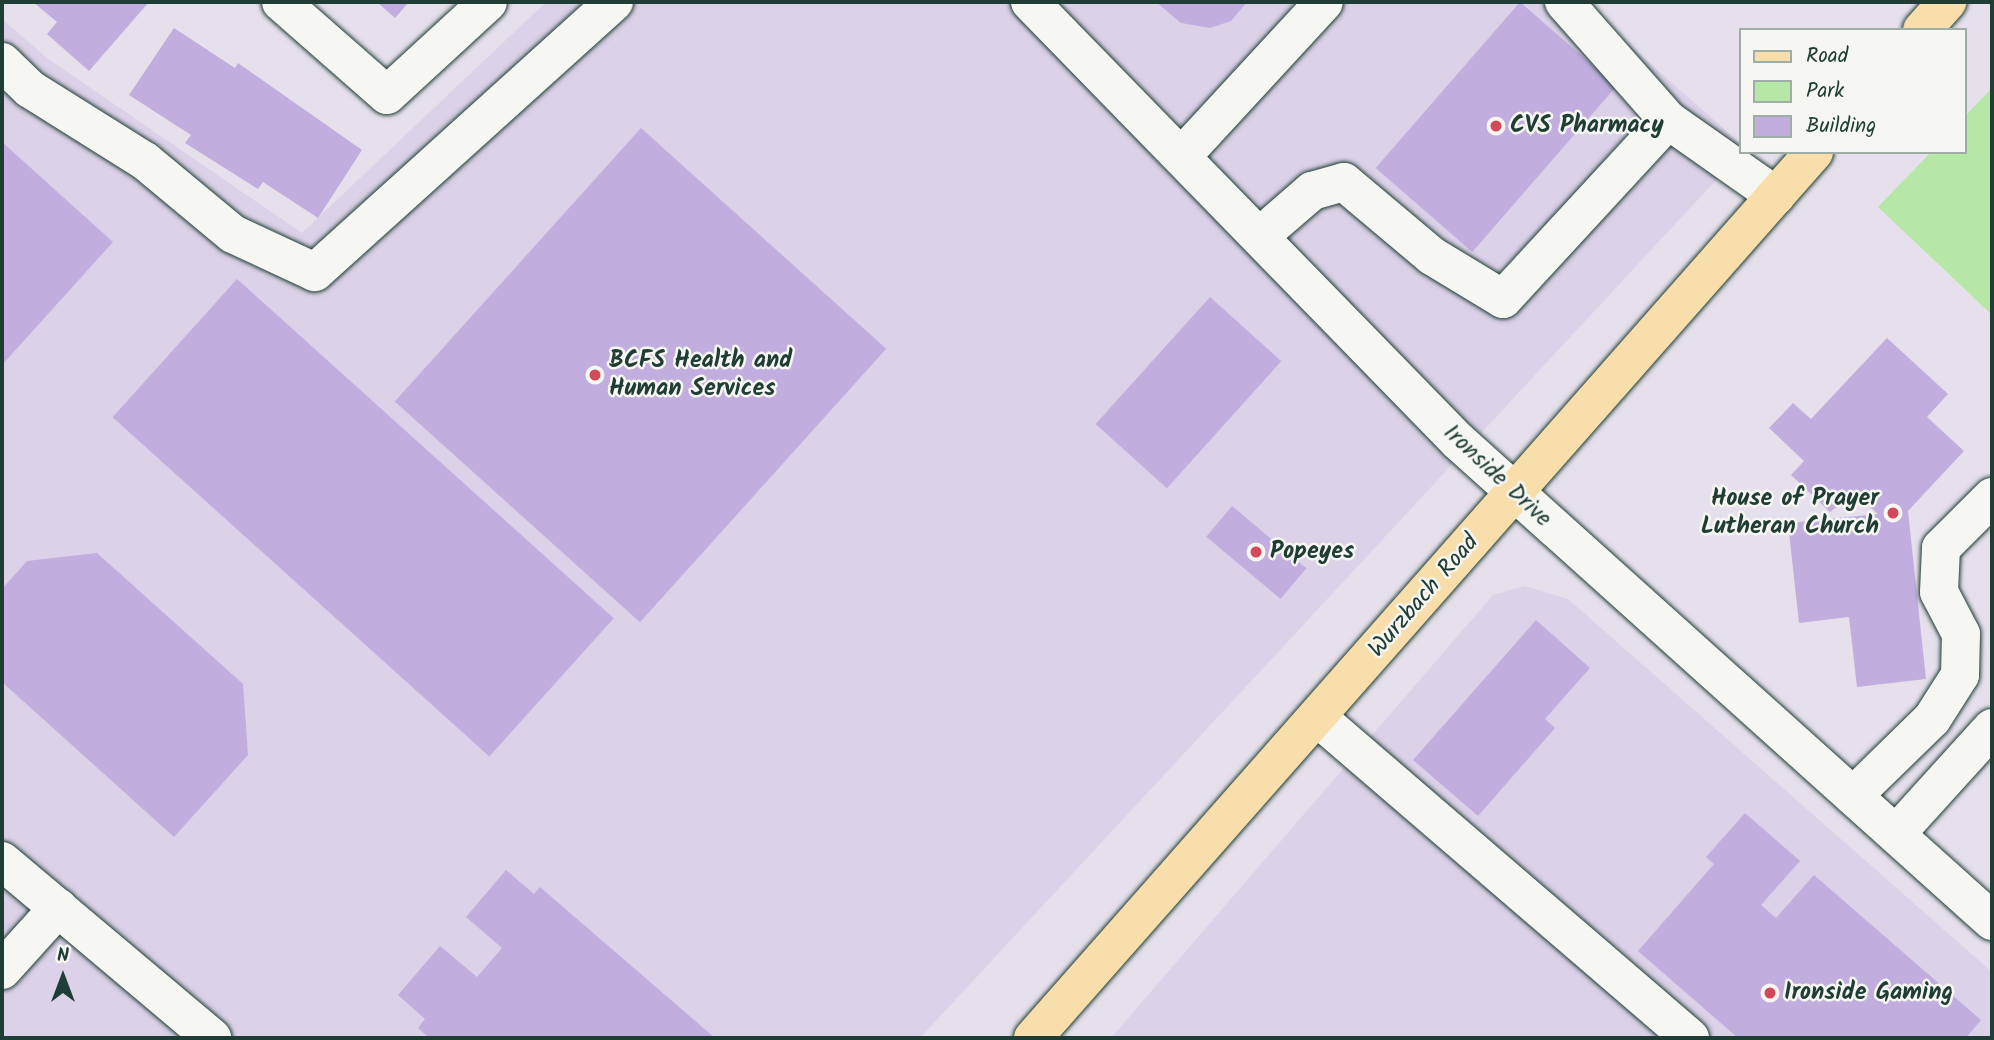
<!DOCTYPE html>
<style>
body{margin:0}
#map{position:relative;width:1994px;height:1040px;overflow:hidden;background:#e6e0ec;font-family:Kalam,sans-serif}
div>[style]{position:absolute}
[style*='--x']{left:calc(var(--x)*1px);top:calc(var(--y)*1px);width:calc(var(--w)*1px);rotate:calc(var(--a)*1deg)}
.built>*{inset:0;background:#dbd1e8}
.green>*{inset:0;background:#b7e7a6}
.building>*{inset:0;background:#c1aede;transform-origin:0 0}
.roads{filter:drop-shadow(0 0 2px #1f3d34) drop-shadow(0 0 2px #1f3d34)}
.minor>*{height:38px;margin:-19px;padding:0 19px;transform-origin:19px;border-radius:19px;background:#f6f6f2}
.major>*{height:38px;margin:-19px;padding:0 19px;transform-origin:19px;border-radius:19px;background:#f8deab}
.dots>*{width:19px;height:19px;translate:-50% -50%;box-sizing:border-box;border:4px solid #f6f6f2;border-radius:50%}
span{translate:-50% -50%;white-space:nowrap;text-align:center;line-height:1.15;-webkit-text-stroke:5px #f6f6f2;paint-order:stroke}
.poi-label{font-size:24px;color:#1f3d34;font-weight:700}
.left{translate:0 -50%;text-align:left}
.right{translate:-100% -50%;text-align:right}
.street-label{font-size:24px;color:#1f3d34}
.frame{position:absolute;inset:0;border:4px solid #1f3d34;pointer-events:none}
.legend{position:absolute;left:1739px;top:28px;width:228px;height:126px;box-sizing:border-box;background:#f6f6f2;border:2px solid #a0aca6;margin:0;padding:9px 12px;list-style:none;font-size:21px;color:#1f3d34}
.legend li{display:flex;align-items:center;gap:14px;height:35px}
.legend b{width:35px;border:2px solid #a0aca6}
.north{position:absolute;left:28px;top:942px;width:70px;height:70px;-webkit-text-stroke:5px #f6f6f2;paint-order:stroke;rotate:0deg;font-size:19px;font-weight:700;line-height:28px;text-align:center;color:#1f3d34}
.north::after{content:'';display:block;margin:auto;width:24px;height:32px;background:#1f3d34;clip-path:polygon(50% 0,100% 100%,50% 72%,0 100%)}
</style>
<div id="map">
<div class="built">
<i style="clip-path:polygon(546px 2px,1580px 2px,1740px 143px,1742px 152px,920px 1038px,2px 1038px,2px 19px,47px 58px,302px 233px)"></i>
<i style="clip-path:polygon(1525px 586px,1568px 599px,1992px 972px,1992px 1038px,1111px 1038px,1493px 595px)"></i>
</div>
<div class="green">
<i style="clip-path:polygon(1992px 88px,1992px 315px,1878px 207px,1931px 152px,1964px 152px,1964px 117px)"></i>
</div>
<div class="building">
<i style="clip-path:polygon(33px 2px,149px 2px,89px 71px,47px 34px,57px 22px)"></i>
<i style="clip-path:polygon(377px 2px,409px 2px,395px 18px)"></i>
<i style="clip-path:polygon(1156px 2px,1247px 2px,1231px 21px,1210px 28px,1181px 23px)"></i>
<i style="left:1520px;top:2px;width:128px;height:220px;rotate:41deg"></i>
<i style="clip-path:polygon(174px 28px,235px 68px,238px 63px,362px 150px,318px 218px,263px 182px,258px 189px,185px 143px,191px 135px,129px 95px)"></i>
<i style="left:641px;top:128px;width:330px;height:368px;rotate:42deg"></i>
<i style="clip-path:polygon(2px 142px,113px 242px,2px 365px)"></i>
<i style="left:237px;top:279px;width:507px;height:186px;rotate:42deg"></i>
<i style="left:1210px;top:297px;width:96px;height:171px;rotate:42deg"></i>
<i style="clip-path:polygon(1887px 338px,1948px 394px,1927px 417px,1964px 451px,1908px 511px,1926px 679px,1857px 687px,1849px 617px,1799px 623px,1788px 523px,1878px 514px,1855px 493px,1830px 512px,1791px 475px,1804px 461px,1769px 428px,1793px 403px,1811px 419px)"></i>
<i style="left:1232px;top:506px;width:97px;height:40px;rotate:40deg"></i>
<i style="clip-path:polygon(97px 553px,243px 684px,248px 755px,174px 837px,2px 682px,2px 589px,27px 561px)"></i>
<i style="clip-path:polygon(1536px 620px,1590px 668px,1545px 719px,1555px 728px,1478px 816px,1413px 760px)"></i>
<i style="clip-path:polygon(1745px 813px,1800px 861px,1761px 905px,1776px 918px,1814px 875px,1981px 1020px,1966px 1038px,1738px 1038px,1638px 951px,1714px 864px,1706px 857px)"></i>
<i style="clip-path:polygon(506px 870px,534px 894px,540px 887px,715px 1038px,429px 1038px,418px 1028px,425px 1019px,398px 995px,440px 946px,477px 977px,502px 948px,466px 917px)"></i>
</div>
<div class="roads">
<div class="minor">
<i style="--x:281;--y:2;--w:141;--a:41.3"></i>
<i style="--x:387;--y:95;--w:137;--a:-42.6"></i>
<i style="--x:1030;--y:2;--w:613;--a:45.73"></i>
<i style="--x:1458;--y:441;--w:718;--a:41.95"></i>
<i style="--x:1564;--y:2;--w:157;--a:48.6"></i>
<i style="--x:2;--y:62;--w:39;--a:44"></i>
<i style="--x:30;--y:89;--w:136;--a:32.1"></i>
<i style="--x:145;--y:161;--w:114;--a:39.7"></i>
<i style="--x:233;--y:234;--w:90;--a:24.9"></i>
<i style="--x:315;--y:272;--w:403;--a:-42.1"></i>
<i style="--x:1182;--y:156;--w:209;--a:-47.3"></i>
<i style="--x:1260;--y:236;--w:69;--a:-40.9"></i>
<i style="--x:1312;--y:191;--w:33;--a:-16"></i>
<i style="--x:1344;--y:182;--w:115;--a:40.1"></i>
<i style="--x:1432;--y:256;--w:83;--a:31.2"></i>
<i style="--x:1503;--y:299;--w:243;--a:-47.3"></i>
<i style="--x:1668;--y:120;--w:132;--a:35.1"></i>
<i style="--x:1317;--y:717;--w:492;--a:40.7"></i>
<i style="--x:1853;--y:796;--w:110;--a:-44.3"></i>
<i style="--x:1932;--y:719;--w:52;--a:-57.5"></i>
<i style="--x:1960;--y:675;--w:41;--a:-88.6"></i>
<i style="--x:1961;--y:634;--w:47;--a:-117.6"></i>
<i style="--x:1939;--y:592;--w:44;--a:-87.4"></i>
<i style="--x:1941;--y:548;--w:72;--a:-45"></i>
<i style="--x:1896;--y:834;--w:143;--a:-47.8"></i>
<i style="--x:2;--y:861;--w:275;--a:40.1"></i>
<i style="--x:2;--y:970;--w:84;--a:-47.9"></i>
</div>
<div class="major">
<i style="--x:1922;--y:30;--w:38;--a:-48"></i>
<i style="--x:1033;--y:1038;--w:1181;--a:-48.6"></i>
</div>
</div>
<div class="dots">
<i style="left:1496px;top:126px;background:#d1495b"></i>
<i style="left:595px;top:375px;background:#d1495b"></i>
<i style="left:1893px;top:513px;background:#d1495b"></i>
<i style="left:1256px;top:552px;background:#d1495b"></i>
<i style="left:1770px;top:993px;background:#d1495b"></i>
</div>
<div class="poi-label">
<span class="left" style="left:1510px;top:126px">CVS Pharmacy</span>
<span class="left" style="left:609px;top:375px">BCFS Health and<br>Human Services</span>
<span class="right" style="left:1879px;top:513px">House of Prayer<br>Lutheran Church</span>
<span class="left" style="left:1270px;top:552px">Popeyes</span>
<span class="left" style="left:1784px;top:993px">Ironside Gaming</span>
</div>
<div class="street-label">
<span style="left:1497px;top:476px;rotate:43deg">Ironside Drive</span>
<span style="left:1424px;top:596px;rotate:-49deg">Wurzbach Road</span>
</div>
<div class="frame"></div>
<ul class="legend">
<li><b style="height:9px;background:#f8deab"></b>Road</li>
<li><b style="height:19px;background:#b7e7a6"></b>Park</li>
<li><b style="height:19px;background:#c1aede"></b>Building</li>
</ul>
<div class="north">N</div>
</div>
